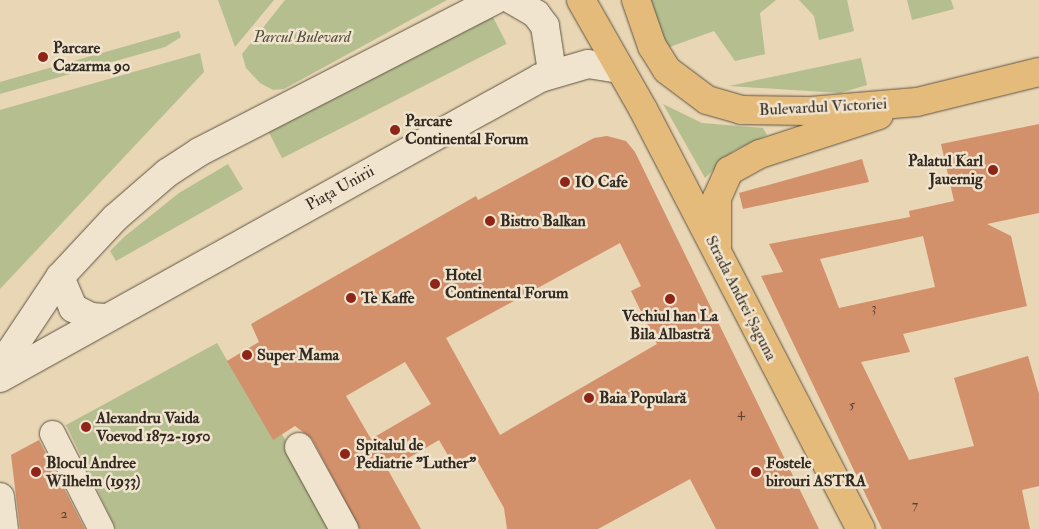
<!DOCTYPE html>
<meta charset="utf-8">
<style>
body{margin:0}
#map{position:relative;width:1039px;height:529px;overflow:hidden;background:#e8d6b4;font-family:"IM FELL Double Pica",serif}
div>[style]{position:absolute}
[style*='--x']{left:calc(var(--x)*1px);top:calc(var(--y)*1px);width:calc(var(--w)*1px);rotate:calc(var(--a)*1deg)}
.green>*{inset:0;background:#b5be8e;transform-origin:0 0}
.building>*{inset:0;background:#d2906b}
.roads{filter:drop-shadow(0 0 1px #605445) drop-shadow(0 0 1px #605445)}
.pedestrian>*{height:25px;margin:-12.5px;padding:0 12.5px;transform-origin:12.5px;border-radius:12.5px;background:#f0e4ce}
.minor>*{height:28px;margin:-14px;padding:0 14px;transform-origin:14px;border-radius:14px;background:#f0e4ce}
.tertiary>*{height:28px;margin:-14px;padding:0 14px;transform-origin:14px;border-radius:14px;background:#f0e4ce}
.primary>*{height:28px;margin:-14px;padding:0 14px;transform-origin:14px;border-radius:14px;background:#e4bb7a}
.dots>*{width:14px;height:14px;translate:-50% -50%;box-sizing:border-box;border:2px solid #f0e4ce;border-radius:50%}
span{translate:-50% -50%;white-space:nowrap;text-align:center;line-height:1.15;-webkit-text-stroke:5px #f0e4ce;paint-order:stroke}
.number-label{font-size:14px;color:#5a4333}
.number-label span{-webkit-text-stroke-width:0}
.park-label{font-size:16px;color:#534e3c;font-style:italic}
.poi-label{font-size:16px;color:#322920;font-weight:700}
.left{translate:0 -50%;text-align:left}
.right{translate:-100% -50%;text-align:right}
.street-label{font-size:16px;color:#322920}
</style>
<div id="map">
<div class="green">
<i style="clip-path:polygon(218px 0,274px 0,235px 47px)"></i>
<i style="clip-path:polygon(285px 0,447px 0,284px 89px,273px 90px,260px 83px,246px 68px,242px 54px)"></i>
<i style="clip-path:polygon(649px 0,776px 0,760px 13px,765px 54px,735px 61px,714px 31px,667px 48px)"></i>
<i style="clip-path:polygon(799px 0,847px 0,854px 31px,819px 40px,814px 16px)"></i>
<i style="clip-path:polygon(907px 0,951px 0,954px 9px,912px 20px)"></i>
<i style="left:493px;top:17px;width:30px;height:252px;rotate:63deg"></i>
<i style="clip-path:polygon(179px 31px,181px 37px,165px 47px,0 94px,0 82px)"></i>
<i style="clip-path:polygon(200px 53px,204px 72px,0 289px,0 110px)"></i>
<i style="clip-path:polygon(861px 58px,867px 85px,840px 93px,729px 86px)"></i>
<i style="clip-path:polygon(663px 104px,702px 123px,763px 128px,767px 135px,733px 151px,705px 178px)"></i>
<i style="clip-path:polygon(228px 164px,243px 189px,116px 261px,110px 251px,124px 237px,179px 193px)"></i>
<i style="clip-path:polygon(217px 343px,273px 439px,282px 434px,336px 529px,116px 529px,66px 425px)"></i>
</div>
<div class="building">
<i style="clip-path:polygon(evenodd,1039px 124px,1039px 213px,987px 224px,1011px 236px,1027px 306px,903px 334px,910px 352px,861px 362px,909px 460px,974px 446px,954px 378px,1028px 356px,1039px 394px,1039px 486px,1022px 490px,1030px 529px,882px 529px,761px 276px,783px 272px,769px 244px,910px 217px,909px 211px,954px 201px,941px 144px,1039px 124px,923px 236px,935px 287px,839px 308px,820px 259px,923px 236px)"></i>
<i style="clip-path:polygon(evenodd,607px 136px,626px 141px,635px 152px,819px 529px,716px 529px,690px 479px,598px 529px,507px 529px,504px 508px,473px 453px,453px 464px,439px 440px,388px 470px,421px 529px,360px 529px,312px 439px,295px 426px,273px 440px,227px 361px,259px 342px,251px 324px,476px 196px,478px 200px,594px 138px,607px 136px,620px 243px,641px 286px,631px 291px,657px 344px,500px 435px,446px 338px,620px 243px,607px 136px,405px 362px,431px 404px,371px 439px,346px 396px,405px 362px)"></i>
<i style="clip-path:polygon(862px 159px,869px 182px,743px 209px,739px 193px)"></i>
<i style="clip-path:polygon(39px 440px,85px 529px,20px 529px,11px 455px)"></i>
</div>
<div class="roads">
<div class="pedestrian">
<i style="--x:52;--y:433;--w:108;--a:63"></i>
</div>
<div class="minor">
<i style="--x:299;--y:447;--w:94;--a:61.2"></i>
</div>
<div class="tertiary">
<i style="--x:512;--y:0;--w:28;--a:30"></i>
<i style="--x:536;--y:14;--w:15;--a:53"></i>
<i style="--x:545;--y:26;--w:47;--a:81.3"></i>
<i style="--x:60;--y:277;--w:34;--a:67"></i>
<i style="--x:73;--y:308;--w:20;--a:27"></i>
<i style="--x:91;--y:317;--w:14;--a:4"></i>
<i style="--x:0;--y:367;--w:108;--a:-56.3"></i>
<i style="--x:60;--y:277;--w:81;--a:-47"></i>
<i style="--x:115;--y:218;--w:69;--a:-40.9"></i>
<i style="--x:167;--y:173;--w:38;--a:-33"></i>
<i style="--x:199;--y:152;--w:333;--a:-27.2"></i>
<i style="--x:0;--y:378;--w:618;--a:-29.05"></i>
<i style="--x:540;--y:78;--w:50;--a:-16.3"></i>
<i style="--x:588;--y:64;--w:30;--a:9"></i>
<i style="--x:0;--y:497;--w:32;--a:83"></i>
</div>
<div class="primary">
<i style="--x:581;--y:0;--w:125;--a:60.4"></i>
<i style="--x:643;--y:109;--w:473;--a:62.6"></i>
<i style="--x:636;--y:0;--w:49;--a:70.8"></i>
<i style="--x:652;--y:46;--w:28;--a:58"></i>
<i style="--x:667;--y:70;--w:50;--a:36.9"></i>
<i style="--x:707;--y:100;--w:35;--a:16"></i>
<i style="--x:741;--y:110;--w:69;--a:0.8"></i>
<i style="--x:810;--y:111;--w:107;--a:-4.8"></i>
<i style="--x:917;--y:102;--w:126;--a:-13.8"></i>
<i style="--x:717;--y:247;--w:49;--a:-90"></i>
<i style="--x:717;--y:198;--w:30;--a:-66"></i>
<i style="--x:729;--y:171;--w:35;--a:-29"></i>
<i style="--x:760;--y:154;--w:125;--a:-18.1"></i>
</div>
</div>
<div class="dots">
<i style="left:43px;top:57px;background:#8f2418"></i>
<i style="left:395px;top:130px;background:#8f2418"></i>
<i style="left:993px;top:170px;background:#8f2418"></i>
<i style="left:565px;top:182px;background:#8f2418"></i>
<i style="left:490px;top:221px;background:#8f2418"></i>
<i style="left:435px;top:284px;background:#8f2418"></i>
<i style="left:351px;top:298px;background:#8f2418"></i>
<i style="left:670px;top:299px;background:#8f2418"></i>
<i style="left:247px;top:355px;background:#8f2418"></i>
<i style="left:589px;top:398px;background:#8f2418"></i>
<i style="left:86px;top:427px;background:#8f2418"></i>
<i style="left:345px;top:454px;background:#8f2418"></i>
<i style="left:36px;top:472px;background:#8f2418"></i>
<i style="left:756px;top:472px;background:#8f2418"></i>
</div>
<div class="number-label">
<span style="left:874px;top:308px">3</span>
<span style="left:852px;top:405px">5</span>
<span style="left:741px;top:413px">4</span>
<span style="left:915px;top:505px">7</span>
<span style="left:64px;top:514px">2</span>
</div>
<div class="park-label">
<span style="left:302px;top:37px">Parcul Bulevard</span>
</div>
<div class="poi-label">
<span class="left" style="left:53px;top:57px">Parcare<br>Cazarma 90</span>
<span class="left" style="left:405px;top:130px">Parcare<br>Continental Forum</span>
<span class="right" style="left:983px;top:170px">Palatul Karl<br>Jauernig</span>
<span class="left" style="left:575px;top:182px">IO Cafe</span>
<span class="left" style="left:500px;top:221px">Bistro Balkan</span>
<span class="left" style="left:445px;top:284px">Hotel<br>Continental Forum</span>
<span class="left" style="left:361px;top:298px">Te Kaffe</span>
<span style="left:670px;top:325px">Vechiul han La<br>Bila Albastră</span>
<span class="left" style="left:257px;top:355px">Super Mama</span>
<span class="left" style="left:599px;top:398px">Baia Populară</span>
<span class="left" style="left:96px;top:427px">Alexandru Vaida<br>Voevod 1872-1950</span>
<span class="left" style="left:356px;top:454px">Spitalul de<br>Pediatrie "Luther"</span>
<span class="left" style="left:46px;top:472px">Blocul Andree<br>Wilhelm (1933)</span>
<span class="left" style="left:766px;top:472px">Fostele<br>birouri ASTRA</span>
</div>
<div class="street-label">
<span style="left:823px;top:107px;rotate:-3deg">Bulevardul Victoriei</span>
<span style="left:340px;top:188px;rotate:-29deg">Piața Unirii</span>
<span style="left:741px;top:298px;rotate:63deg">Strada Andrei Șaguna</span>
</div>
</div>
